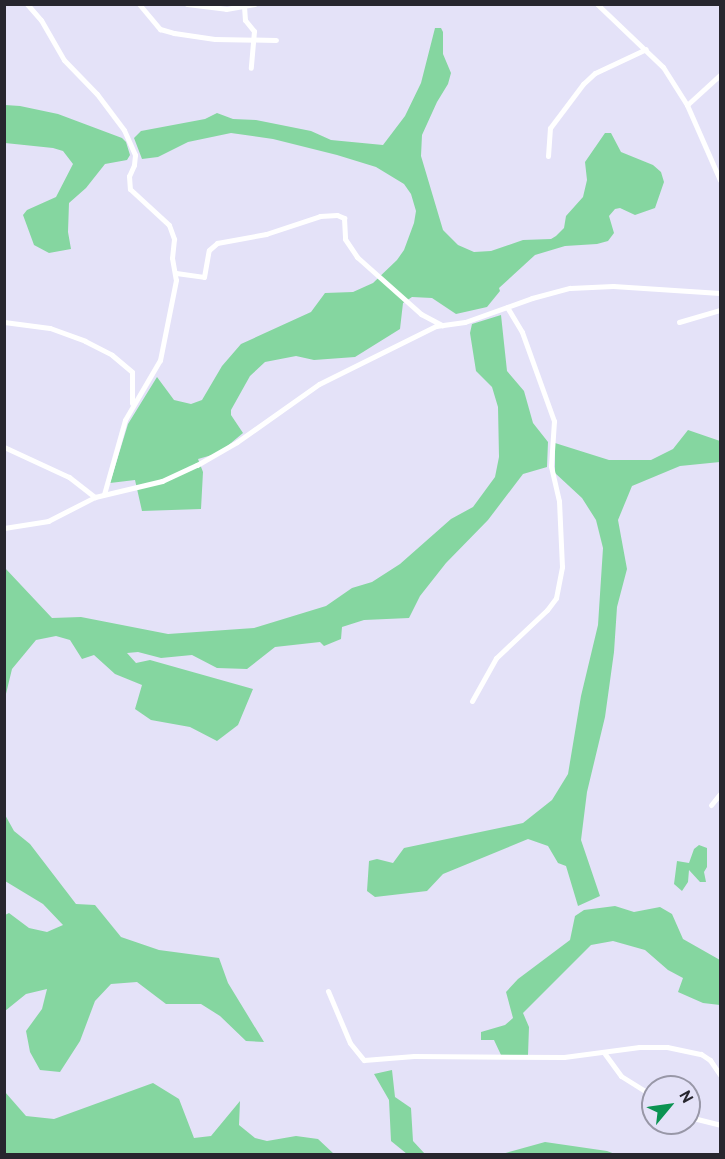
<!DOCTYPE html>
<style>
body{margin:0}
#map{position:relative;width:725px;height:1159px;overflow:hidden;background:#e4e2f8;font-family:Overpass,sans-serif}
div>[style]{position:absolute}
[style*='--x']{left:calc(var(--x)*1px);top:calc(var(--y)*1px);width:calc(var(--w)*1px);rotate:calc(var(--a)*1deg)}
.green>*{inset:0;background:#85d6a0}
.minor>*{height:5px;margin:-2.5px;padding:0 2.5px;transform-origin:2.5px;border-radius:2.5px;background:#fff}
span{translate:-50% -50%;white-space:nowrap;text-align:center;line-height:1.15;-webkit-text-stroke:4.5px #e4e2f8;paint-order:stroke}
.frame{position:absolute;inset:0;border:6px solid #27262e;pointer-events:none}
.north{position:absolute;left:641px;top:1075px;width:60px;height:60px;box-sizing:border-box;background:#e4e2f8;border:2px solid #9897a7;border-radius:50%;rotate:61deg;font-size:16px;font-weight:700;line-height:24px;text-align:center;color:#27262e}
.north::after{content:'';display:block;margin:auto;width:21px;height:27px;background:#0b9352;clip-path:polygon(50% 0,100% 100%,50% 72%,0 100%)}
</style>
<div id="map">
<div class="green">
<i style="clip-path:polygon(435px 28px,441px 28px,443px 32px,443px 54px,451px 73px,448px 84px,437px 102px,422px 135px,421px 156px,443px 230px,458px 245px,474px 252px,491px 251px,523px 240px,551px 239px,556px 236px,564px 228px,566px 216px,583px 197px,587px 180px,585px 162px,605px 133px,611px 133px,621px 152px,653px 165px,661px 172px,664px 182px,655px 208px,635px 215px,620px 208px,615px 209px,609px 216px,614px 233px,608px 241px,597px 244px,565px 246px,535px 255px,499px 288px,500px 291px,487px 307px,456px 314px,432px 298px,412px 297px,403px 303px,400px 329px,355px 357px,314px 360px,296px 356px,265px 362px,250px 376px,231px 410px,231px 415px,243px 433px,219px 453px,198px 459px,203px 472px,201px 509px,142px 511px,135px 480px,110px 483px,128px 424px,157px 377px,174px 400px,191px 404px,202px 400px,222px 366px,241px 344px,311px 312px,325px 293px,353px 292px,373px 283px,397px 260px,404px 250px,414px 223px,416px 211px,411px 194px,404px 184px,376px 167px,337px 155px,273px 139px,231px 133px,188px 142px,158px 157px,142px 159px,134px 138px,141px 131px,205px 119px,217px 113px,233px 119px,256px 120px,311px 131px,331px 140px,383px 145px,405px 116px,421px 83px)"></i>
<i style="clip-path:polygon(5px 105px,20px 106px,58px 114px,122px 138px,126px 142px,130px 155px,127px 160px,105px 164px,86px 188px,69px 203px,68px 232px,71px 249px,49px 253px,34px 245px,23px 215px,27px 210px,56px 197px,73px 164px,63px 151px,53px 148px,5px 143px)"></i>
<i style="clip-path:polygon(501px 315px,507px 371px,524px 391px,533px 423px,548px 442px,547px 467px,523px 474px,488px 520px,446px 563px,420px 596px,409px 618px,364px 620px,342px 627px,341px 639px,324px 646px,320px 642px,275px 647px,247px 669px,217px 668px,192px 655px,161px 658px,138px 652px,127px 653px,136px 663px,150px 660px,253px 689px,238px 725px,217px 741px,190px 727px,151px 720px,135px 709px,142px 685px,115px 674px,94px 655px,82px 659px,70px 640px,56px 636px,36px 640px,12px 669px,5px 698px,5px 568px,52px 618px,81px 617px,168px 634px,254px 628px,326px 606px,352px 588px,372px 582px,400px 564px,451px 519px,473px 507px,495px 477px,499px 457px,498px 407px,492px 387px,476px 371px,470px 333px,472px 324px)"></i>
<i style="clip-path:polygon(688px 430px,720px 441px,720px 462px,680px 466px,632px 486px,618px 520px,627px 569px,617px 607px,614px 652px,605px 717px,587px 792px,581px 840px,600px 896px,578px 906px,566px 866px,558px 863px,548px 846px,528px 839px,443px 874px,427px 891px,375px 897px,367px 891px,369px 861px,377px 859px,393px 863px,404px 848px,523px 823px,552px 800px,568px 774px,581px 696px,598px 625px,603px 548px,596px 520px,582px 498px,555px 473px,555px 443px,609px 460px,651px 460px,673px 449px)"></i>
<i style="clip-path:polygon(4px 813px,14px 831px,30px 844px,76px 904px,95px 905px,121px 937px,159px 950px,219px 958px,228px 983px,264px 1042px,246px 1041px,220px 1016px,201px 1004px,166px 1004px,137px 982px,111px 984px,95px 1001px,80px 1041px,60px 1072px,40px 1070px,30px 1052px,26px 1031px,42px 1009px,47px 989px,26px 994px,5px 1011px,5px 915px,9px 913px,29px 928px,47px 932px,63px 925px,43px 904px,5px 881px)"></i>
<i style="clip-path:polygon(699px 845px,707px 848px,707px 867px,704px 872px,706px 882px,700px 882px,689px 870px,688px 882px,682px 891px,674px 884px,677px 861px,689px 863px,694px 849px)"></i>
<i style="clip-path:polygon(615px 906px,634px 912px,660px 907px,672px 914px,683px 939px,720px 960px,720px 1005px,703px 1003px,678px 992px,683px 978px,668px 970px,645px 950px,613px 941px,591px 945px,523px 1013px,529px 1027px,528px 1055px,501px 1055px,494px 1040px,481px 1040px,481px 1032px,505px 1025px,513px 1018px,506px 992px,518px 979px,570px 940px,575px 916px,584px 910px)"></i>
<i style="clip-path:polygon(392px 1070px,395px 1097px,411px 1108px,413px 1141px,425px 1154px,407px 1154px,391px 1141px,389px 1100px,374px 1074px)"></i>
<i style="clip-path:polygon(153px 1083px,179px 1099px,194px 1138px,211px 1136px,240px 1101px,239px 1125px,255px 1138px,267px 1141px,296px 1136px,318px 1139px,334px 1154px,5px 1154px,5px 1092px,26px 1116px,54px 1119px)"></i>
<i style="clip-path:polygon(545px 1142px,607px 1151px,615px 1154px,502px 1154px)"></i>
</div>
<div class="minor">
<i style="--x:27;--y:4;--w:21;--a:49"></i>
<i style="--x:41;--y:20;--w:46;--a:60.1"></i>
<i style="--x:64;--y:60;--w:47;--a:45.9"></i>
<i style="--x:97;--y:94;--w:45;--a:53.1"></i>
<i style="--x:124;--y:130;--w:27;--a:66"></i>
<i style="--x:135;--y:155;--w:10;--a:96"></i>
<i style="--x:134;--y:165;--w:12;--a:114"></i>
<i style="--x:129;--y:176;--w:13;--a:86"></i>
<i style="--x:130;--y:189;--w:53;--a:42.7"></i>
<i style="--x:169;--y:225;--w:15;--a:70"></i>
<i style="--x:174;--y:239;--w:19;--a:96"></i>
<i style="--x:172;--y:258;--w:22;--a:80"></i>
<i style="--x:176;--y:280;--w:82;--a:101.3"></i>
<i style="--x:160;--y:360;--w:69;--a:120.3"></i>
<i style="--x:125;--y:420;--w:77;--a:105.8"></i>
<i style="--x:139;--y:4;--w:33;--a:50"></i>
<i style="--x:160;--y:29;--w:15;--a:16"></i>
<i style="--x:174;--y:33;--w:41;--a:8.3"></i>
<i style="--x:215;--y:39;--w:61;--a:0.9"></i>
<i style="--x:187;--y:4;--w:39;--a:7"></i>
<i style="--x:226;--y:9;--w:29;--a:-10"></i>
<i style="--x:597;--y:4;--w:91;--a:43.7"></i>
<i style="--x:663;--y:67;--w:45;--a:57.7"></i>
<i style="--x:687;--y:105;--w:82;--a:66.3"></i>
<i style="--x:244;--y:6;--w:14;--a:86"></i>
<i style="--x:245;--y:20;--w:14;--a:51"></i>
<i style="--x:254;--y:31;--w:37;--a:95"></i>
<i style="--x:687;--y:105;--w:45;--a:-42.3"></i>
<i style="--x:548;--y:156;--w:28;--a:-86"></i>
<i style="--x:550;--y:128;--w:55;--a:-53.1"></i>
<i style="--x:583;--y:84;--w:16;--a:-43"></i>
<i style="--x:595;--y:73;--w:56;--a:-25.2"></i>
<i style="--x:176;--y:273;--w:28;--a:8"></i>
<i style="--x:204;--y:277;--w:27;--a:-80"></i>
<i style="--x:209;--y:250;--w:11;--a:-41"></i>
<i style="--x:217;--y:243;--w:50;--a:-10.4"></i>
<i style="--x:266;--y:234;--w:57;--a:-18.4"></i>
<i style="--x:320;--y:216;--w:17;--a:-3"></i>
<i style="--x:337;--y:215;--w:8;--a:23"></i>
<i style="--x:344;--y:218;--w:21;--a:87"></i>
<i style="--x:345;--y:239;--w:22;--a:56"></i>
<i style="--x:357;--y:257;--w:86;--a:41.7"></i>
<i style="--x:421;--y:314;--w:24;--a:28"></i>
<i style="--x:4;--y:322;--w:46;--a:7.4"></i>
<i style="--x:50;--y:328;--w:37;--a:20"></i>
<i style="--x:85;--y:341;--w:30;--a:27"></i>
<i style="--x:112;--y:355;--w:26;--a:40"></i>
<i style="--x:132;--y:372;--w:31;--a:90"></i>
<i style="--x:679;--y:322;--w:43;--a:-16.3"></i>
<i style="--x:4;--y:447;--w:72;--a:24.8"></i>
<i style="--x:69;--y:477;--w:33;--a:38"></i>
<i style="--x:4;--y:528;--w:45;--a:-9"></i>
<i style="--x:48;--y:521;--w:53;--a:-27.1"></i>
<i style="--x:95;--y:497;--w:69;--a:-13.4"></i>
<i style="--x:162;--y:481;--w:38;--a:-25"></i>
<i style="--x:197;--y:465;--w:46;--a:-29.9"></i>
<i style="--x:237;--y:442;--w:100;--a:-35.3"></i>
<i style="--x:319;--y:384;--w:131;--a:-26.4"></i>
<i style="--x:436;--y:326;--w:29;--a:-8"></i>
<i style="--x:465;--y:322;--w:71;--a:-19.7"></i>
<i style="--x:532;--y:298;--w:39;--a:-15"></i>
<i style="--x:570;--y:288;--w:43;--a:-2.7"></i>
<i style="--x:613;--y:286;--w:107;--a:3.7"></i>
<i style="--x:472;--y:701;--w:49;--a:-60.8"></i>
<i style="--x:496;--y:658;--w:70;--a:-43.3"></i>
<i style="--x:547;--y:610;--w:15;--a:-53"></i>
<i style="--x:556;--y:598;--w:32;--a:-79"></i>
<i style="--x:562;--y:567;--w:66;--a:-92.6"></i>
<i style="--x:559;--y:501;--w:36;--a:-103"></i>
<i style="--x:551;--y:466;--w:45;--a:-86.2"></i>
<i style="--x:554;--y:421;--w:95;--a:-109.8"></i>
<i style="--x:522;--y:332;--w:29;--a:-121"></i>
<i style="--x:711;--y:805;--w:14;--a:-51"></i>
<i style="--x:328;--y:991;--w:56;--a:67.1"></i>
<i style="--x:350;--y:1043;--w:22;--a:51"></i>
<i style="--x:364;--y:1060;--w:50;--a:-4.6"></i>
<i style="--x:414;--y:1056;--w:150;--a:0.4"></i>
<i style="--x:564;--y:1057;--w:76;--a:-7.6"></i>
<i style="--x:639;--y:1047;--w:28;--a:0"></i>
<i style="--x:667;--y:1047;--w:35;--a:12"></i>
<i style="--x:701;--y:1054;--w:11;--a:34"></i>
<i style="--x:710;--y:1060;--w:18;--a:56"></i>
<i style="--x:605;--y:1054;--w:27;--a:54"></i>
<i style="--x:621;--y:1076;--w:38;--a:32"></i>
<i style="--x:689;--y:1117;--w:32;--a:14"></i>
</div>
<div class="frame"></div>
<div class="north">N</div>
</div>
